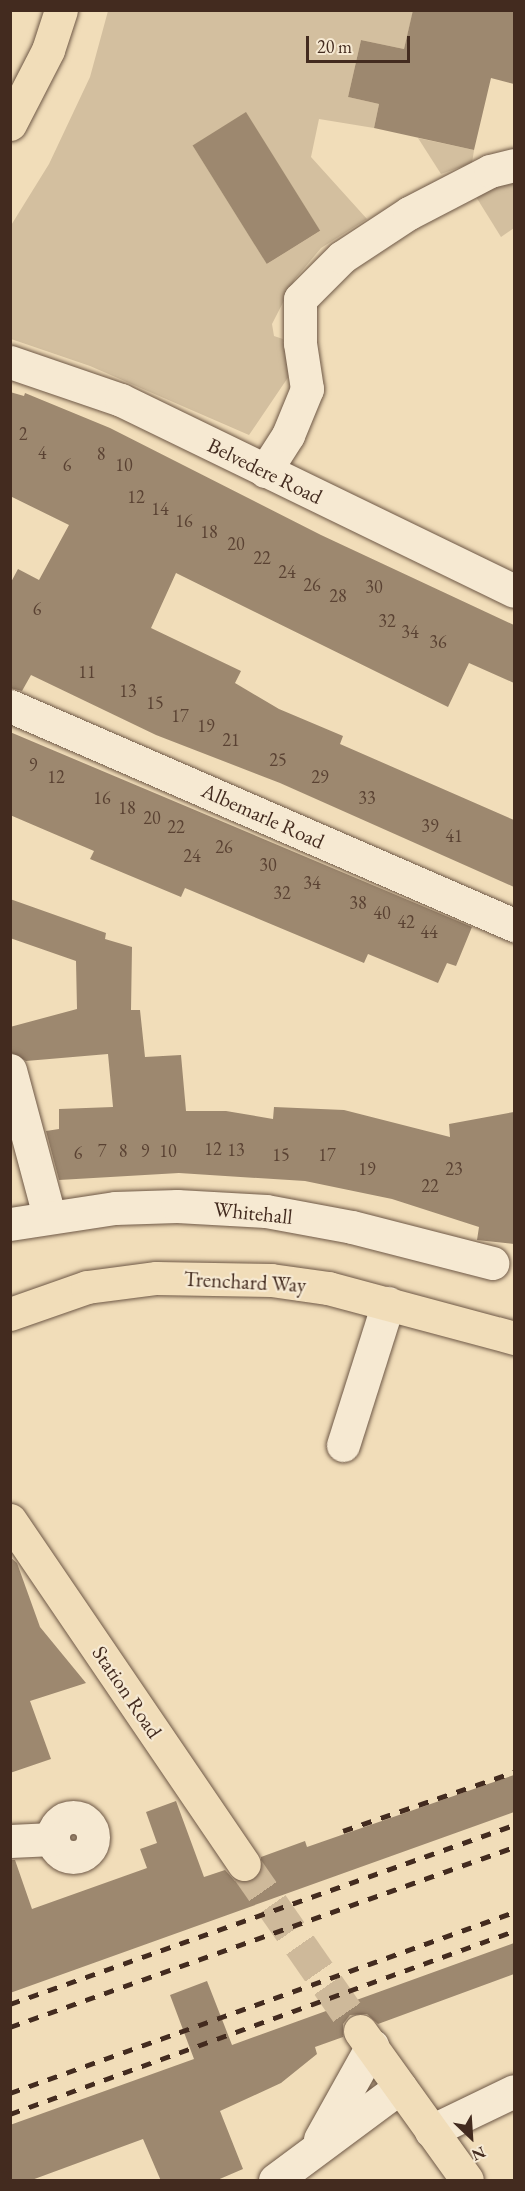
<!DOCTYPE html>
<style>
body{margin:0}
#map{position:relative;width:525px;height:2191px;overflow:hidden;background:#f1ddb9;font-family:"EB Garamond",serif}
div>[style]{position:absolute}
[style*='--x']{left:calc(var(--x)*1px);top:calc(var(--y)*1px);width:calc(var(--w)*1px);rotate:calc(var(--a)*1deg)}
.green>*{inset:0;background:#d3bf9f}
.building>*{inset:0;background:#9d886f;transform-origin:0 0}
.major-tunnel>*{height:33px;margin-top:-16.5px;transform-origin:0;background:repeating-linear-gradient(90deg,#ceb99a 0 33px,transparent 0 49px)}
.roads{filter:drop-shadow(0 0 2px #6e5846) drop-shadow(0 0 2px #6e5846)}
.minor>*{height:33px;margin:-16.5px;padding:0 16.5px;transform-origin:16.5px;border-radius:16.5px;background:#f6e9d2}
.minor>.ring{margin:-16.5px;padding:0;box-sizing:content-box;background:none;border:33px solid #f6e9d2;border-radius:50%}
.major>*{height:33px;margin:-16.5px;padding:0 16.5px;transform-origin:16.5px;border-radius:16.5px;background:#f1ddb9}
.rail>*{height:4.5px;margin-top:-2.25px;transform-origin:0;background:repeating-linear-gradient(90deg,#432b1f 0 10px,transparent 0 20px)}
span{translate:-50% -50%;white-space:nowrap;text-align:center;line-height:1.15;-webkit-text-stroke:4.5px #f6e9d2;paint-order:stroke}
.number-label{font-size:18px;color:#5a4233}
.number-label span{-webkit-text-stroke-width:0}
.street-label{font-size:21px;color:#432b1f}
.frame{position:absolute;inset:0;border:12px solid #432b1f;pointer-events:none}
.north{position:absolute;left:441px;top:2107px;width:60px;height:60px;-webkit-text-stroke:4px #f6e9d2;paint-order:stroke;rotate:155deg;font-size:16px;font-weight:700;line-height:24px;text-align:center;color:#432b1f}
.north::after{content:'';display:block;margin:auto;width:21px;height:27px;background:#432b1f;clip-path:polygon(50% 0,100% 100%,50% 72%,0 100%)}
.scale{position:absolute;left:306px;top:36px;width:104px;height:27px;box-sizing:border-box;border:3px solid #432b1f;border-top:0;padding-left:8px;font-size:18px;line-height:21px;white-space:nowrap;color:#432b1f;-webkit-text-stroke:4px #f6e9d2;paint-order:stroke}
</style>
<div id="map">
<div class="green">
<i style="clip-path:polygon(evenodd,108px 11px,413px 11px,404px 49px,361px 40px,348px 97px,379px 104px,374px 128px,319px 119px,311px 157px,367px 219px,321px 248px,295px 279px,272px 324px,274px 336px,283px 339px,289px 376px,249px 435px,90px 366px,11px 339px,10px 227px,49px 164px,90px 77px,108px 11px,246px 113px,320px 231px,267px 264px,193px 146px,246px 113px)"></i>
<i style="clip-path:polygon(418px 138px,474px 150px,472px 163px,441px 174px)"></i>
<i style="clip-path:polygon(514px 174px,514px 228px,501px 237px,473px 192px)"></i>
</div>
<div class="building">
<i style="clip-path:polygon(413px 10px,514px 10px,514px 84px,491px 78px,474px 150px,374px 128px,379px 104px,348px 97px,361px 40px,404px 49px)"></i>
<i style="left:246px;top:112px;width:140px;height:63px;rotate:58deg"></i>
<i style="clip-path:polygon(10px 392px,24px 396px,25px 393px,110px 428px,321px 535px,514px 625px,514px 683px,469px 663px,448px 707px,176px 573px,151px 628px,241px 671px,235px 683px,279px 709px,343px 736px,340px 744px,514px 820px,514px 887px,280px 783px,156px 735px,31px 675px,22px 691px,10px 688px,10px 584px,18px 569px,39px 580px,69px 525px,10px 496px)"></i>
<i style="clip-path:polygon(10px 732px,472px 927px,456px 966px,447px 963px,438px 983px,368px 954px,364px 963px,185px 888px,181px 897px,90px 859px,94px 851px,10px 815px)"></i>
<i style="clip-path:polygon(10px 899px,106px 933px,105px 939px,132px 947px,131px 1010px,140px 1010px,145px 1057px,181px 1055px,186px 1111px,226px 1111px,273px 1119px,274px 1107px,344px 1110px,450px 1137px,449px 1124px,514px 1112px,514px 1244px,477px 1240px,479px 1227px,392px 1199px,305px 1181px,179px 1173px,59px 1180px,46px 1131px,59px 1129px,59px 1109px,113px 1107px,108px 1054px,26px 1061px,10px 1052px,10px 1027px,77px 1009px,76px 961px,10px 938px)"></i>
<i style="clip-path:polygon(10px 1557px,17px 1563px,40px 1627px,86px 1683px,30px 1701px,51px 1759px,10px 1773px)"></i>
<i style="clip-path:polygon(514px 1775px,514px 1812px,10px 1993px,10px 1860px,15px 1860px,32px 1909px,147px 1868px,140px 1849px,157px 1843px,146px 1812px,176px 1801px,204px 1877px,225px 1870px,235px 1881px,246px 1883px,261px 1873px,261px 1857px,305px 1841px,307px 1847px)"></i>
<i style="clip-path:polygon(514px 1943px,514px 1974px,378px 2024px,367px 2014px,350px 2015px,343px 2024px,343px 2037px,315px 2047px,317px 2054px,281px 2083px,220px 2111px,243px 2169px,215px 2181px,161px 2181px,143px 2139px,29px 2181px,10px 2181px,10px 2125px,194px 2059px,170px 1995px,207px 1981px,232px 2045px)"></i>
</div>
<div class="major-tunnel">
<i style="--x:244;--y:1864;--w:203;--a:55.2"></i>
</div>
<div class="roads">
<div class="minor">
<i style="--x:10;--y:362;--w:117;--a:18.9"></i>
<i style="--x:121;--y:400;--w:437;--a:25.9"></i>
<i style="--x:265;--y:471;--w:43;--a:-57.4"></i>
<i style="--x:288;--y:435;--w:50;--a:-67.6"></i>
<i style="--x:307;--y:389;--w:47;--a:-98.7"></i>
<i style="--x:300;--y:343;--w:44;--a:-90"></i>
<i style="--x:300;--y:299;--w:59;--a:-45"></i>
<i style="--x:342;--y:257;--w:80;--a:-33.3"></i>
<i style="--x:409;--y:213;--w:91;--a:-27.4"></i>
<i style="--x:490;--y:171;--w:25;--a:-14"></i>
<i style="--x:10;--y:706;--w:550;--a:23.49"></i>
<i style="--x:10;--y:1070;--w:151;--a:75"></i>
<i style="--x:10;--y:1224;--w:106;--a:-8.7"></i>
<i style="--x:115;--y:1208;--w:62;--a:-1.8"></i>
<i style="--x:177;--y:1206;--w:89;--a:3.2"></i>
<i style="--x:266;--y:1211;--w:87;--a:10.5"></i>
<i style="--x:352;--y:1227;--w:145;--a:14.4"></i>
<i style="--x:343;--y:1445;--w:149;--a:-72.4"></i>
<i class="ring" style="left:53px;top:1817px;width:7px;height:7px"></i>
<i style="--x:10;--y:1841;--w:43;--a:-2.7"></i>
<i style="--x:431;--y:2131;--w:92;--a:-25.7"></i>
<i style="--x:320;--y:2139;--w:107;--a:-60.8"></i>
<i style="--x:275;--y:2180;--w:156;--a:-36.6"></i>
</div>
<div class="major">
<i style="--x:10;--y:124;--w:83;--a:-62.8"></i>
<i style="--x:48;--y:50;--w:42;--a:-72"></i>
<i style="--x:10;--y:1314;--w:82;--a:-19.3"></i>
<i style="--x:87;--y:1287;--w:70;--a:-7.4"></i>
<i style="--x:156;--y:1278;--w:115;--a:1"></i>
<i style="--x:271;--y:1280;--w:58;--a:8"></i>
<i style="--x:328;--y:1288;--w:193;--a:15"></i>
<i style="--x:10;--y:1520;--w:416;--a:55.8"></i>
<i style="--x:360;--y:2031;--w:183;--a:54.3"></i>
</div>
</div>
<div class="rail">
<i style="--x:343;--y:1831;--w:181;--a:-19"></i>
<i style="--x:10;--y:2004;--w:535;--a:-19.55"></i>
<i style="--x:10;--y:2027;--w:535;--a:-19.65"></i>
<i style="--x:10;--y:2093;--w:536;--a:-19.75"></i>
<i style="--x:10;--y:2114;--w:536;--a:-19.96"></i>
</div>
<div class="number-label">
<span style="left:23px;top:434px">2</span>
<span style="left:42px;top:453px">4</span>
<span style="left:101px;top:454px">8</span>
<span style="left:67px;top:465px">6</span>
<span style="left:124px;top:465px">10</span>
<span style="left:136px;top:497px">12</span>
<span style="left:160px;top:509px">14</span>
<span style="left:184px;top:521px">16</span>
<span style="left:209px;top:532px">18</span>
<span style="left:236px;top:544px">20</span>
<span style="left:262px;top:558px">22</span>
<span style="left:287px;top:572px">24</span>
<span style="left:312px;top:585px">26</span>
<span style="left:374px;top:587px">30</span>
<span style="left:338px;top:596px">28</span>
<span style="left:37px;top:609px">6</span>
<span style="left:387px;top:621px">32</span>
<span style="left:410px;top:632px">34</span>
<span style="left:438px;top:642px">36</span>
<span style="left:87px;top:672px">11</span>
<span style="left:128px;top:691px">13</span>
<span style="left:155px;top:703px">15</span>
<span style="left:180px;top:716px">17</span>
<span style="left:206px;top:726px">19</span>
<span style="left:231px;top:740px">21</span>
<span style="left:278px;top:760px">25</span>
<span style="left:33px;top:765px">9</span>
<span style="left:56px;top:777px">12</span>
<span style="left:320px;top:777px">29</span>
<span style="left:102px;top:798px">16</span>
<span style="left:367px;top:798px">33</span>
<span style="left:127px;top:808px">18</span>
<span style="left:152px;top:818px">20</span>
<span style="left:430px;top:826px">39</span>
<span style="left:176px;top:827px">22</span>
<span style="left:454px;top:836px">41</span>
<span style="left:224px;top:847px">26</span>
<span style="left:192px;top:856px">24</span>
<span style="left:268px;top:865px">30</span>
<span style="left:312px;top:883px">34</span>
<span style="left:282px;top:893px">32</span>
<span style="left:358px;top:903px">38</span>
<span style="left:382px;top:913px">40</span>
<span style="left:406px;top:922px">42</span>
<span style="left:429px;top:932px">44</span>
<span style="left:213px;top:1149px">12</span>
<span style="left:236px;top:1150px">13</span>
<span style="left:102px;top:1151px">7</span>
<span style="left:123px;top:1151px">8</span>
<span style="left:145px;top:1151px">9</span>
<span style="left:168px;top:1151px">10</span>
<span style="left:78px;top:1153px">6</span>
<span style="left:281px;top:1155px">15</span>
<span style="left:327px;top:1155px">17</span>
<span style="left:367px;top:1169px">19</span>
<span style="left:454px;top:1169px">23</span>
<span style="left:430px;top:1186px">22</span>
</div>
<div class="street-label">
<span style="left:265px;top:471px;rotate:26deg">Belvedere Road</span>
<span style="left:263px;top:816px;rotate:24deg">Albemarle Road</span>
<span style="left:253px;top:1213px;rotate:6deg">Whitehall</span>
<span style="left:245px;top:1282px;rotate:3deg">Trenchard Way</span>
<span style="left:127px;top:1692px;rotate:56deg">Station Road</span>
</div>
<div class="frame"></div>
<div class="north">N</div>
<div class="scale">20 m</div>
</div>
